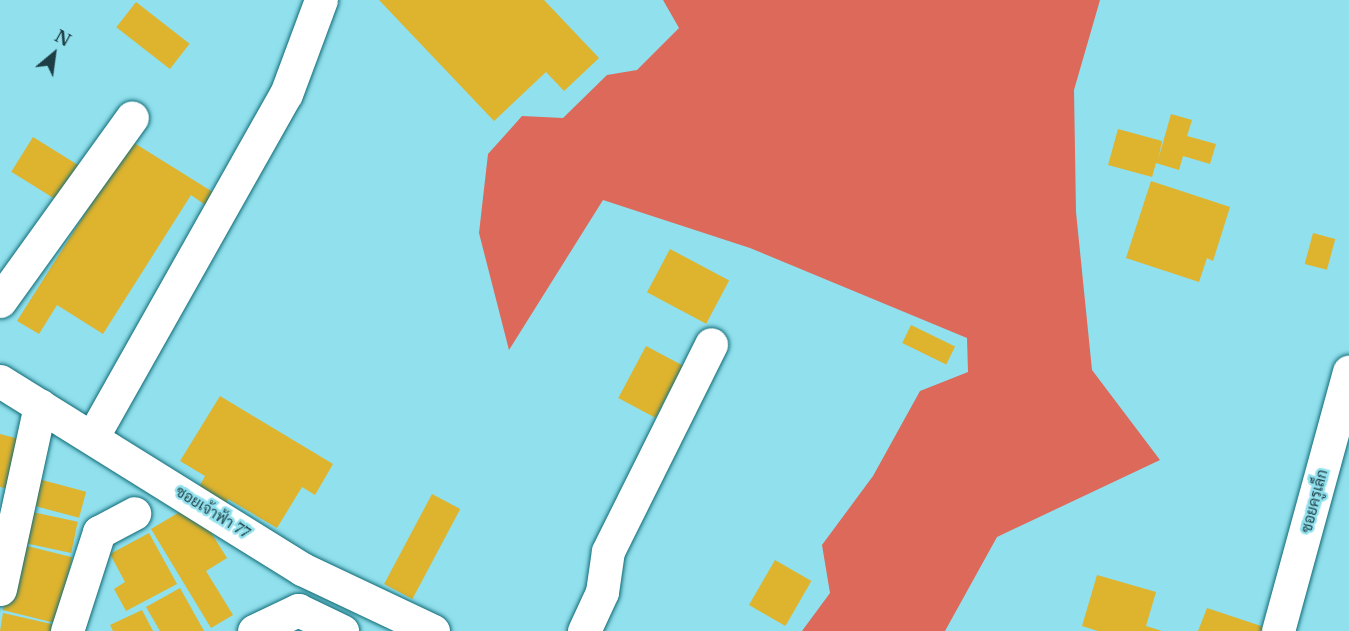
<!DOCTYPE html>
<meta charset="utf-8">
<style>
body{margin:0}
#map{position:relative;width:1349px;height:631px;overflow:hidden;background:#91e0ed;font-family:"Libre Baskerville",Sarabun,serif}
div>[style]{position:absolute}
[style*='--x']{left:calc(var(--x)*1px);top:calc(var(--y)*1px);width:calc(var(--w)*1px);rotate:calc(var(--a)*1deg)}
.forest>*{inset:0;background:#dc6959}
.building>*{inset:0;background:#deb32e;transform-origin:0 0}
.roads{filter:drop-shadow(0 0 2px #0e6a76) drop-shadow(0 0 2px #0e6a76)}
.minor>*{height:33px;margin:-16.5px;padding:0 16.5px;transform-origin:16.5px;border-radius:16.5px;background:#fff}
span{translate:-50% -50%;white-space:nowrap;text-align:center;line-height:1.15;-webkit-text-stroke:5px #91e0ed;paint-order:stroke}
.street-label{font-size:15px;color:#1d3e44}
.north{position:absolute;left:24px;top:24px;width:60px;height:60px;-webkit-text-stroke:4px #91e0ed;paint-order:stroke;rotate:29deg;font-size:16px;font-weight:700;line-height:24px;text-align:center;color:#1d3e44}
.north::after{content:'';display:block;margin:auto;width:21px;height:27px;background:#1d3e44;clip-path:polygon(50% 0,100% 100%,50% 72%,0 100%)}
</style>
<div id="map">
<div class="forest">
<i style="clip-path:polygon(663px 0,1100px 0,1074px 90px,1076px 212px,1092px 370px,1160px 460px,997px 537px,945px 631px,802px 631px,830px 593px,822px 545px,873px 476px,920px 391px,968px 372px,967px 338px,750px 248px,603px 200px,509px 350px,479px 233px,488px 154px,522px 116px,563px 118px,607px 75px,637px 70px,679px 28px)"></i>
</div>
<div class="building">
<i style="clip-path:polygon(379px 0,544px 0,599px 58px,564px 91px,546px 72px,494px 121px)"></i>
<i style="left:136px;top:2px;width:68px;height:32px;rotate:38deg"></i>
<i style="clip-path:polygon(1171px 114px,1192px 120px,1187px 136px,1216px 144px,1210px 164px,1183px 156px,1179px 170px,1156px 163px,1152px 177px,1108px 165px,1118px 129px,1162px 141px,1158px 160px)"></i>
<i style="left:33px;top:137px;width:53px;height:41px;rotate:32deg"></i>
<i style="clip-path:polygon(131px 141px,216px 194px,208px 207px,191px 195px,103px 334px,57px 305px,39px 334px,17px 321px)"></i>
<i style="clip-path:polygon(1151px 181px,1230px 207px,1213px 261px,1207px 258px,1199px 282px,1126px 258px)"></i>
<i style="left:1313px;top:233px;width:23px;height:32px;rotate:15deg"></i>
<i style="left:670px;top:249px;width:67px;height:49px;rotate:28deg"></i>
<i style="left:911px;top:325px;width:49px;height:20px;rotate:26deg"></i>
<i style="left:646px;top:346px;width:42px;height:59px;rotate:28deg"></i>
<i style="clip-path:polygon(220px 396px,333px 464px,315px 495px,302px 487px,277px 528px,228px 499px,226px 503px,199px 487px,205px 476px,180px 461px)"></i>
<i style="clip-path:polygon(0 434px,23px 440px,9px 489px,0 487px)"></i>
<i style="left:31px;top:477px;width:57px;height:27px;rotate:15deg"></i>
<i style="left:432px;top:494px;width:32px;height:102px;rotate:28deg"></i>
<i style="clip-path:polygon(193px 504px,227px 558px,206px 571px,233px 615px,211px 628px,151px 529px)"></i>
<i style="left:23px;top:510px;width:56px;height:32px;rotate:12deg"></i>
<i style="clip-path:polygon(149px 533px,177px 584px,126px 611px,114px 589px,125px 582px,110px 554px)"></i>
<i style="left:19px;top:544px;width:55px;height:68px;rotate:14deg"></i>
<i style="left:775px;top:560px;width:42px;height:52px;rotate:30deg"></i>
<i style="clip-path:polygon(1097px 575px,1156px 592px,1146px 626px,1162px 631px,1098px 631px,1082px 626px)"></i>
<i style="clip-path:polygon(180px 588px,204px 631px,160px 631px,146px 607px)"></i>
<i style="clip-path:polygon(1207px 608px,1270px 629px,1269px 631px,1198px 631px)"></i>
<i style="clip-path:polygon(142px 610px,153px 631px,113px 631px,110px 625px)"></i>
<i style="clip-path:polygon(3px 613px,56px 625px,54px 631px,0 631px)"></i>
</div>
<div class="roads">
<div class="minor">
<i style="--x:0;--y:301;--w:226;--a:-54.3"></i>
<i style="--x:0;--y:381;--w:356;--a:31.9"></i>
<i style="--x:302;--y:569;--w:145;--a:25.3"></i>
<i style="--x:93;--y:436;--w:393;--a:-60.6"></i>
<i style="--x:286;--y:94;--w:100;--a:-69.6"></i>
<i style="--x:0;--y:589;--w:188;--a:-77.7"></i>
<i style="--x:67;--y:631;--w:104;--a:-72.1"></i>
<i style="--x:99;--y:532;--w:40;--a:-28"></i>
<i style="--x:254;--y:631;--w:49;--a:-25.5"></i>
<i style="--x:298;--y:610;--w:49;--a:25.5"></i>
<i style="--x:584;--y:631;--w:43;--a:-65.2"></i>
<i style="--x:602;--y:592;--w:41;--a:-81.7"></i>
<i style="--x:608;--y:551;--w:231;--a:-63.5"></i>
<i style="--x:1278;--y:631;--w:269;--a:-74.7"></i>
</div>
</div>
<div class="street-label">
<span style="left:1314px;top:501px;rotate:-75deg">ซอยครูเล็ก</span>
<span style="left:213px;top:512px;rotate:32deg">ซอยเจ้าฟ้า 77</span>
</div>
<div class="north">N</div>
</div>
